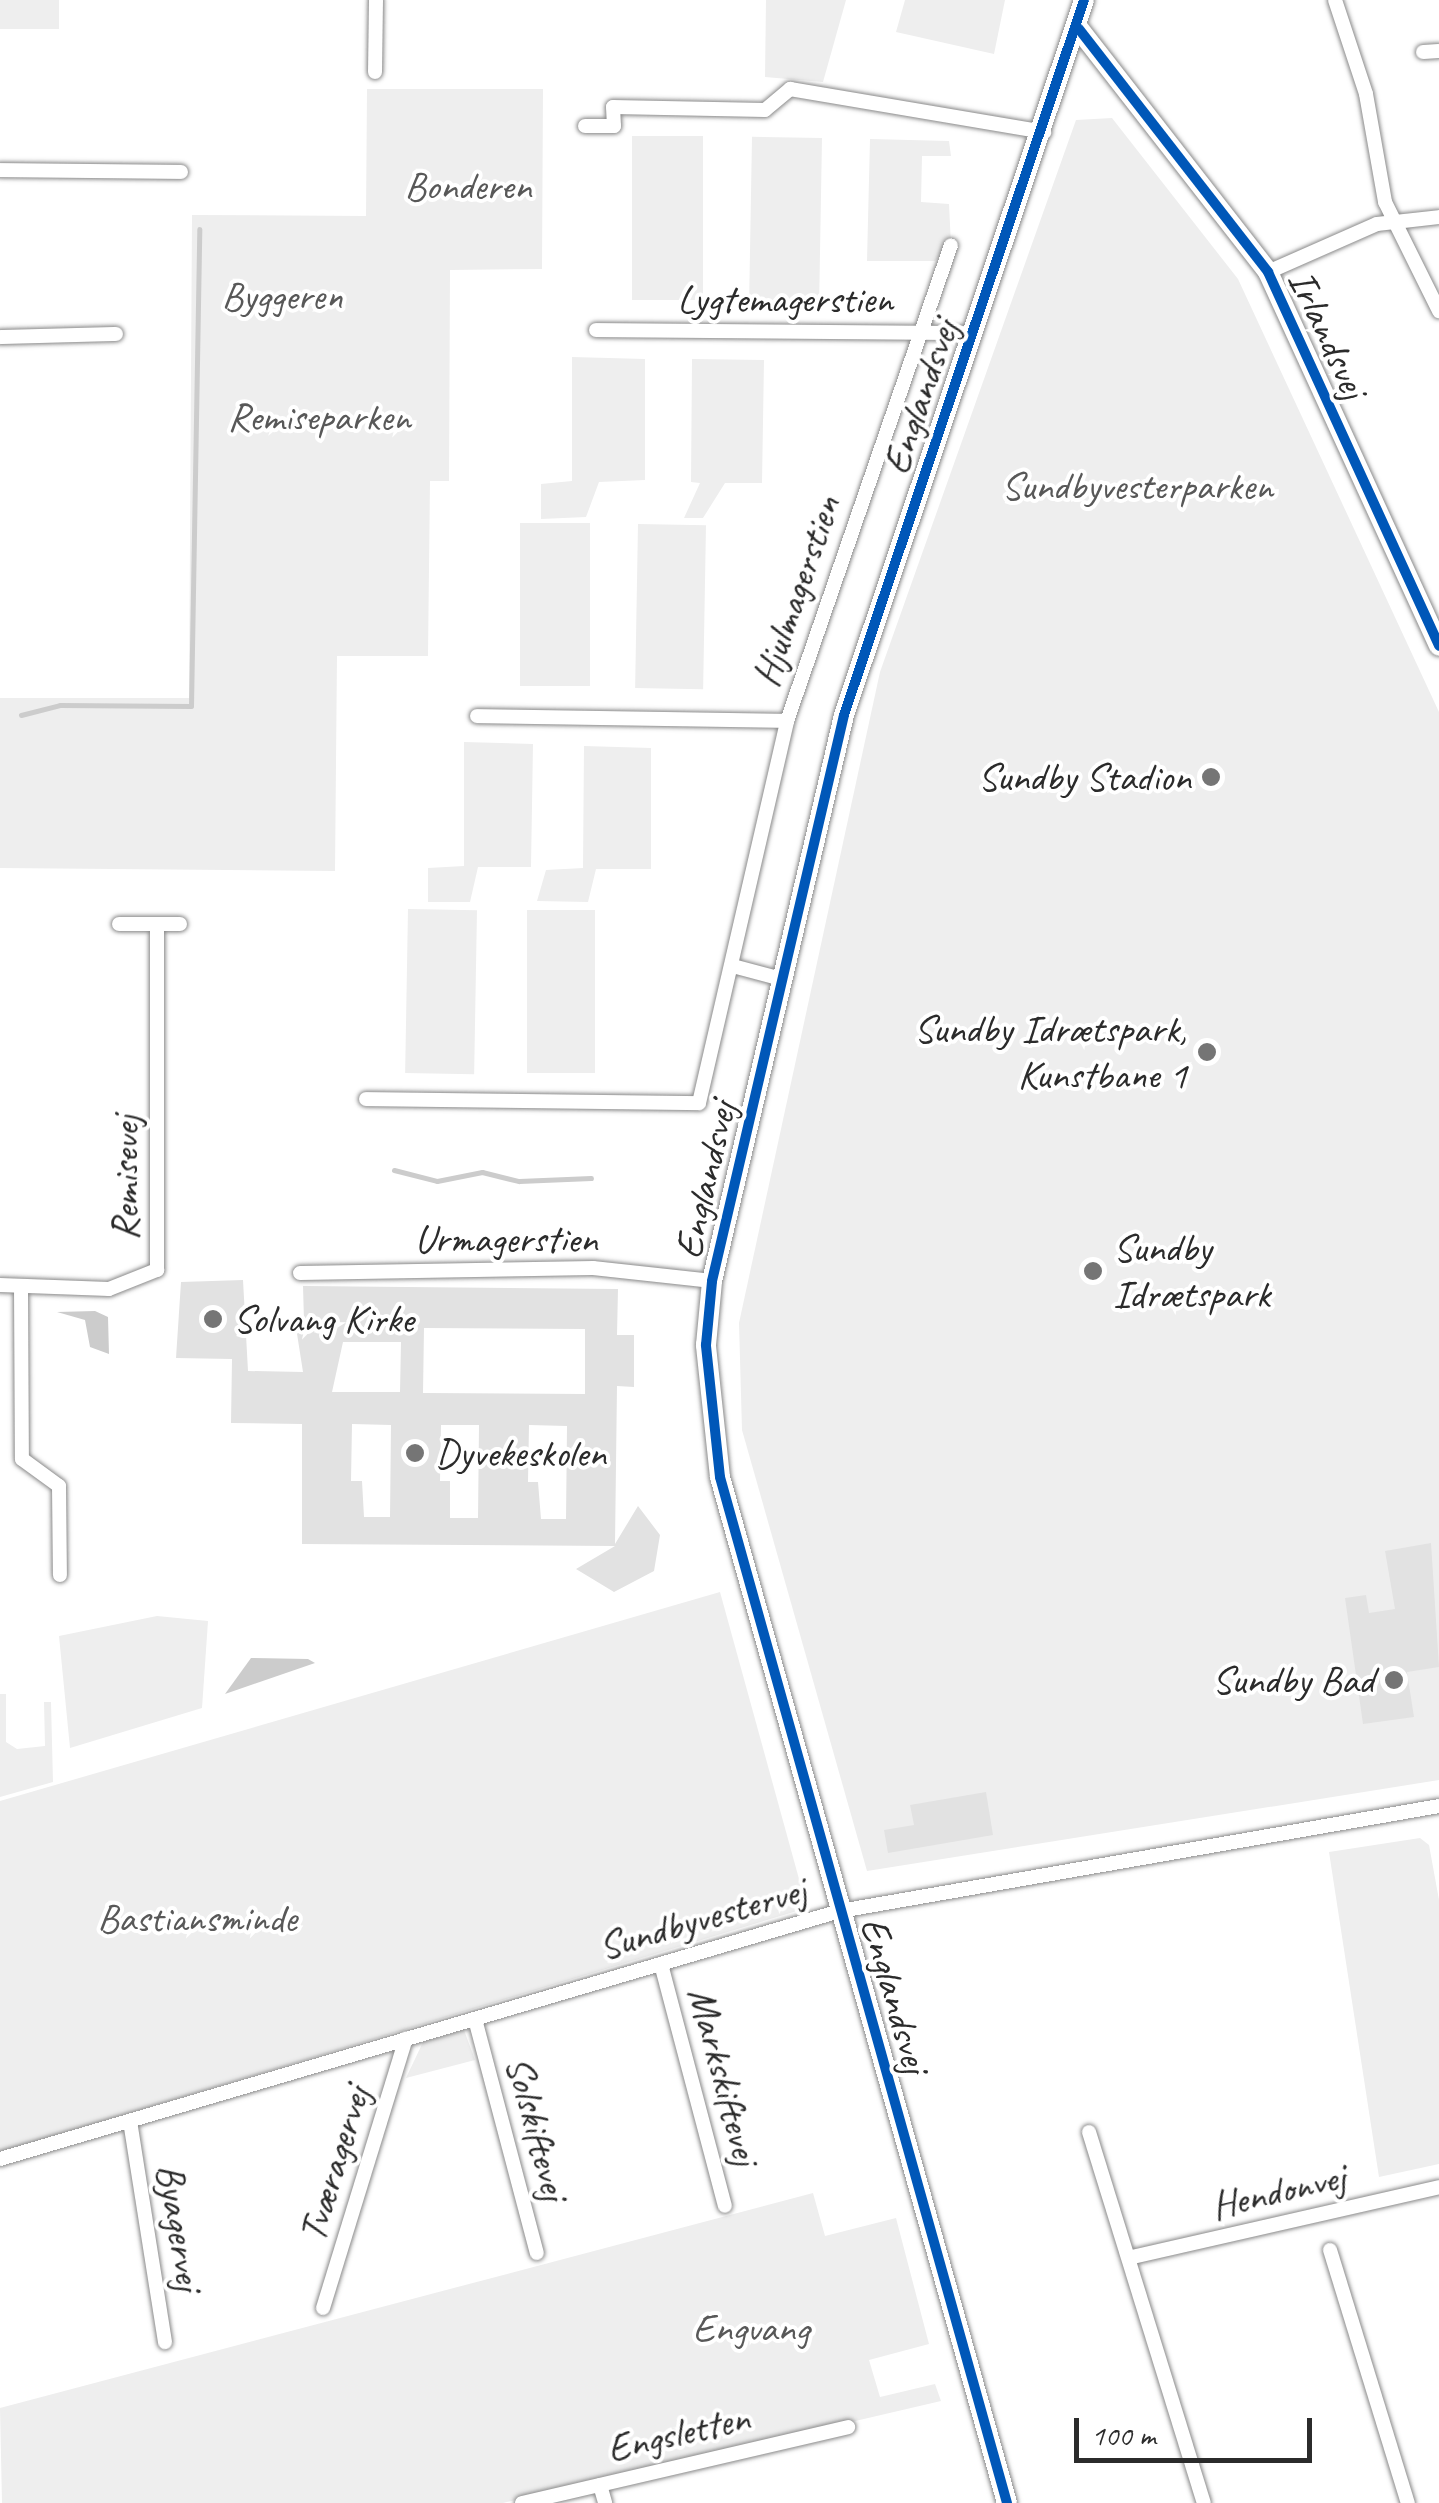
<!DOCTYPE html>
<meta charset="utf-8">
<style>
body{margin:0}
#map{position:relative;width:1439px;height:2503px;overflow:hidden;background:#fff;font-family:Caveat,sans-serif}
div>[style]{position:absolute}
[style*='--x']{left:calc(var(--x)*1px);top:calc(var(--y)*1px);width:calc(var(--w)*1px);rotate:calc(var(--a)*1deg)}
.built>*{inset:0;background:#eee;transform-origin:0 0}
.water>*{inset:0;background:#ccc}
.stream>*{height:5px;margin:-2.5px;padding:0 2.5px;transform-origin:2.5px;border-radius:2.5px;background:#ccc}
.building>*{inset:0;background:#e2e2e2}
.roads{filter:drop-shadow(0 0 2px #8a8a8a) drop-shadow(0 0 2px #8a8a8a)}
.street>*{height:14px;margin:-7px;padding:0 7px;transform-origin:7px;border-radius:7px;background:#fff}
.secondary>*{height:20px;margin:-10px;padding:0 10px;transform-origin:10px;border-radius:10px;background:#fff}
.cycleway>*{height:10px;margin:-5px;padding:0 5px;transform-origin:5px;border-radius:5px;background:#0057b8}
.dots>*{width:28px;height:28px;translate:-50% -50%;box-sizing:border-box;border:5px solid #fff;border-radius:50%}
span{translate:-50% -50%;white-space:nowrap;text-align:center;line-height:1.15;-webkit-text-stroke:8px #fff;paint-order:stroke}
.park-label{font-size:40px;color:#585858}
.street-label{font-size:40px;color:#2b2b2b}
.poi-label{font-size:40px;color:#2b2b2b}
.right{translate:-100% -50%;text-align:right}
.left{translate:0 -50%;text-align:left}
.scale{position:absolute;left:1074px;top:2418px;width:238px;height:45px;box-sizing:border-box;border:5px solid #2b2b2b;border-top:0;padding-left:12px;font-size:30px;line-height:35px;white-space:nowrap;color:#2b2b2b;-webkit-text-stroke:8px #fff;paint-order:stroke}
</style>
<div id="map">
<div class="built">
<i style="left:0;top:0;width:59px;height:29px"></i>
<i style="clip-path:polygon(766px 0,846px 0,823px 82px,765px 77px)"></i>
<i style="clip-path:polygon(905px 0,1005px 0,994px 54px,896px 32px)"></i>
<i style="clip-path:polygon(367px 89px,543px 89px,542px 269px,450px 270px,449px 481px,430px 481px,428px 656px,337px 656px,335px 871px,0 868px,0 698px,189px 698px,192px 215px,366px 216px)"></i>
<i style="clip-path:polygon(1112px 118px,1238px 279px,1439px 712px,1439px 1780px,867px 1871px,742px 1430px,739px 1323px,880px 672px,1076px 120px)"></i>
<i style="left:632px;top:136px;width:71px;height:164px"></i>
<i style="left:822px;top:138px;width:164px;height:70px;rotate:91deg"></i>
<i style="clip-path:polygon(870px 139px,949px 141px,951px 156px,922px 156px,921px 202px,949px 204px,951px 245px,935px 261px,867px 261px)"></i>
<i style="clip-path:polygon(572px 357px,645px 359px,645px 480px,599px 482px,586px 517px,541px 519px,541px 484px,572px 481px)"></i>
<i style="clip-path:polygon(692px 359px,764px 360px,762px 483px,725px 483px,703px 518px,684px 518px,700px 483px,691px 482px)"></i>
<i style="left:520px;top:523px;width:70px;height:163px"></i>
<i style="left:638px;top:524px;width:68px;height:164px;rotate:1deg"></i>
<i style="clip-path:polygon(464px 742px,533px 744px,531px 867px,478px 867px,470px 902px,428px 902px,428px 868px,464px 866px)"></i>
<i style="clip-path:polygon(584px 746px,651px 748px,651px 869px,596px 869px,588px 902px,537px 901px,546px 870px,583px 868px)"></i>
<i style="left:408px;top:909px;width:69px;height:164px;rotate:1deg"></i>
<i style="left:527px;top:910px;width:68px;height:163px"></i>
<i style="clip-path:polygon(720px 1592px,807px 1908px,0 2152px,0 1801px)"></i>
<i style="clip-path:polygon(157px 1616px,208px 1621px,202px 1708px,70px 1748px,59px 1636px)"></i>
<i style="clip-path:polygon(0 1694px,6px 1694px,6px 1742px,17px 1749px,45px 1746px,44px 1702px,51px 1702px,53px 1782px,0 1797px)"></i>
<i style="clip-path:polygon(1420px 1838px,1429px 1845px,1439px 1900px,1439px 2164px,1379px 2177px,1329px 1852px)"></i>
<i style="clip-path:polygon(464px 2030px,475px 2060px,406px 2078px,423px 2042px)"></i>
<i style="clip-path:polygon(813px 2193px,825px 2236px,896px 2218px,929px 2344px,869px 2360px,880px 2397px,935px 2384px,941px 2401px,503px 2503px,2px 2503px,0 2408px)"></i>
</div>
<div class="water">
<i style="clip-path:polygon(95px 1311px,108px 1317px,109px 1354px,90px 1347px,85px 1320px,57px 1312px)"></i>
<i style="clip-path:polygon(251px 1658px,308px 1659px,315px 1663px,225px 1694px)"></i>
</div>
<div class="stream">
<i style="--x:21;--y:715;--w:40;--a:-14.4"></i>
<i style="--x:60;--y:705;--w:131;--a:0.4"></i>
<i style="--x:191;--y:706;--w:477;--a:-89"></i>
<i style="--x:394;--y:1170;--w:44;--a:14.3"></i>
<i style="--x:437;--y:1181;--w:46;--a:-11.3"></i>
<i style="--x:482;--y:1172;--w:38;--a:14"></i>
<i style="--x:519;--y:1181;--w:72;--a:-2.4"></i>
</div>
<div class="building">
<i style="clip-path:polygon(evenodd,243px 1280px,248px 1371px,303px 1372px,295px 1321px,304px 1321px,303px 1286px,618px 1289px,617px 1335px,634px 1335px,634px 1387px,617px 1386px,615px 1544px,638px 1506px,660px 1535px,654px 1571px,614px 1592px,576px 1569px,615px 1546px,302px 1544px,302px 1424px,231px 1423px,232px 1359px,176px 1358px,181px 1282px,243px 1280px,424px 1328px,585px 1329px,585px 1394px,423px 1393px,424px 1328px,243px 1280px,343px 1342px,401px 1342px,400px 1392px,332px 1392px,343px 1342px,243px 1280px,352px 1424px,391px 1425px,390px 1517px,364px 1517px,362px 1481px,351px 1481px,352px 1424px,243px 1280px,441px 1425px,479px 1425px,478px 1518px,450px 1518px,450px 1481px,440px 1481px,441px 1425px,243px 1280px,529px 1425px,567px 1426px,566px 1519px,541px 1519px,538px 1482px,528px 1482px,529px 1425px)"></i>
<i style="clip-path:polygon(1431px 1543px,1439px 1667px,1407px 1672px,1414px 1717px,1363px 1724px,1345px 1598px,1366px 1595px,1369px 1613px,1395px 1609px,1385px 1551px)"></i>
<i style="clip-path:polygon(986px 1792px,993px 1835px,888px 1853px,884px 1830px,914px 1825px,910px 1805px)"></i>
</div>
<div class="roads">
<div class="street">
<i style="--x:1335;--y:0;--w:99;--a:71.7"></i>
<i style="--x:1366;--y:94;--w:110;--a:80"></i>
<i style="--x:1385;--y:202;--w:122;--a:63.6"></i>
<i style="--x:1423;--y:52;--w:16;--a:-4"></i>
<i style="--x:375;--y:72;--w:72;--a:-89.2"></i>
<i style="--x:585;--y:126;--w:29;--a:0"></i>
<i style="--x:614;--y:126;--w:19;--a:-93"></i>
<i style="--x:613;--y:107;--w:152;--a:1.1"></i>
<i style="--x:765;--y:110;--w:33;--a:-40"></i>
<i style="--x:790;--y:89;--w:258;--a:9.6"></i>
<i style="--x:0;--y:170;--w:181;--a:0.6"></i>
<i style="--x:1268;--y:272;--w:119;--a:-23.8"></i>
<i style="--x:1377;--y:224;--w:62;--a:-6.4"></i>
<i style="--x:596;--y:330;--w:377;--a:0.5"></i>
<i style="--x:0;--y:337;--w:116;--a:-1.5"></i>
<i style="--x:477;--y:716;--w:310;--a:0.9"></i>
<i style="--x:119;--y:924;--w:61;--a:0"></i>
<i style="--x:733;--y:966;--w:51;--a:14.9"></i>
<i style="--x:366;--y:1099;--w:333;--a:0.7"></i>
<i style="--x:699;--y:1103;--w:392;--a:-77"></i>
<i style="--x:787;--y:721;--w:503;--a:-70.99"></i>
<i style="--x:300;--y:1273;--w:293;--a:-1"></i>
<i style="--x:593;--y:1268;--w:120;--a:6.2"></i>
<i style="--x:0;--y:1285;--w:109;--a:2.1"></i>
<i style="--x:109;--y:1289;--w:52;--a:-21.6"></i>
<i style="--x:157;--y:1270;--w:346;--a:-90"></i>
<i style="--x:21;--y:1286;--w:173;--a:89.7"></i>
<i style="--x:22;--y:1459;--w:46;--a:36.1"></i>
<i style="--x:59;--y:1486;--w:89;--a:89.4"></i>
<i style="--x:661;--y:1964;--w:250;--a:75.2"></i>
<i style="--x:475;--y:2019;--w:242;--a:75.2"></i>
<i style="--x:130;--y:2121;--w:224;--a:81"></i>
<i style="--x:1089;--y:2132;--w:388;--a:72.8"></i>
<i style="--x:0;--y:2159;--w:876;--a:-16.45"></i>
<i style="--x:840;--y:1911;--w:608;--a:-9.94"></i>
<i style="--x:1330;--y:2250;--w:265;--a:72.9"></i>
<i style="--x:1132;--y:2257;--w:315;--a:-12.8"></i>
<i style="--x:323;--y:2308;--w:282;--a:-72.9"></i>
<i style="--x:600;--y:2485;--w:19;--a:74"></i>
<i style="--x:522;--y:2503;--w:335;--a:-13.1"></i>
</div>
<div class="secondary">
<i style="--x:1079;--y:29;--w:308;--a:52.1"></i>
<i style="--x:1268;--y:272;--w:411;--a:65.4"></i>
<i style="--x:1007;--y:2503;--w:1065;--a:-105.63"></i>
<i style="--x:720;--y:1477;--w:133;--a:-96.1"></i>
<i style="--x:706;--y:1345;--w:64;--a:-84.6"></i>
<i style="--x:712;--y:1281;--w:581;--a:-76.87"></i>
<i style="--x:844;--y:715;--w:754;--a:-71.44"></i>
</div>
</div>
<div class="cycleway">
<i style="--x:1079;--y:29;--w:308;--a:52.1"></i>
<i style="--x:1268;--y:272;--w:411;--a:65.4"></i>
<i style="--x:1007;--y:2503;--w:1065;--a:-105.63"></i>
<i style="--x:720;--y:1477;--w:133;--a:-96.1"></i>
<i style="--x:706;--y:1345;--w:64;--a:-84.6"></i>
<i style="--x:712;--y:1281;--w:581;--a:-76.87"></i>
<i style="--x:844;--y:715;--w:754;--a:-71.44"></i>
</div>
<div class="dots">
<i style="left:1211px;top:777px;background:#757575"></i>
<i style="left:1207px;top:1052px;background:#757575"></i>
<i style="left:1093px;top:1271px;background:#757575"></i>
<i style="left:213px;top:1319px;background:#757575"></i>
<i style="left:415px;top:1453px;background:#757575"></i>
<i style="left:1394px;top:1680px;background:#757575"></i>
</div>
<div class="park-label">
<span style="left:468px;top:186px">Bonderen</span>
<span style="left:282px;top:296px">Byggeren</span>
<span style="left:319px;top:417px">Remiseparken</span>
<span style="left:1137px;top:486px">Sundbyvesterparken</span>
<span style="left:197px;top:1918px">Bastiansminde</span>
<span style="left:751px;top:2328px">Engvang</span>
</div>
<div class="street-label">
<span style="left:785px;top:299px">Lygtemagerstien</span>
<span style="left:1328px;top:334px;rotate:65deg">Irlandsvej</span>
<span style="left:920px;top:397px;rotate:-71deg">Englandsvej</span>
<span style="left:796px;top:591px;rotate:-71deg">Hjulmagerstien</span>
<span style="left:125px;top:1178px;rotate:-90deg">Remisevej</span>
<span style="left:705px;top:1180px;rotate:-77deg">Englandsvej</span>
<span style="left:506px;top:1239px">Urmagerstien</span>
<span style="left:702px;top:1918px;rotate:-16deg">Sundbyvestervej</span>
<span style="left:895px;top:1995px;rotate:74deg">Englandsvej</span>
<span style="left:724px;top:2076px;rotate:75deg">Markskiftevej</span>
<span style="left:537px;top:2128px;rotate:75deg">Solskiftevej</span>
<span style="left:334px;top:2164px;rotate:-73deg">Tværagervej</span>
<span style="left:1278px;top:2191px;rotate:-13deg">Hendonvej</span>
<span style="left:180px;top:2227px;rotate:81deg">Byagervej</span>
<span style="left:678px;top:2433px;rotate:-13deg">Engsletten</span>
</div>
<div class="poi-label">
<span class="right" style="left:1191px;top:777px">Sundby Stadion</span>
<span class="right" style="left:1187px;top:1052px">Sundby Idrætspark,<br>Kunstbane 1</span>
<span class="left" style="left:1113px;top:1271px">Sundby<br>Idrætspark</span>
<span class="left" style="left:233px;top:1319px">Solvang Kirke</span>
<span class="left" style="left:435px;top:1453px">Dyvekeskolen</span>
<span class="right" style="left:1374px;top:1680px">Sundby Bad</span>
</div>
<div class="scale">100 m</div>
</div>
